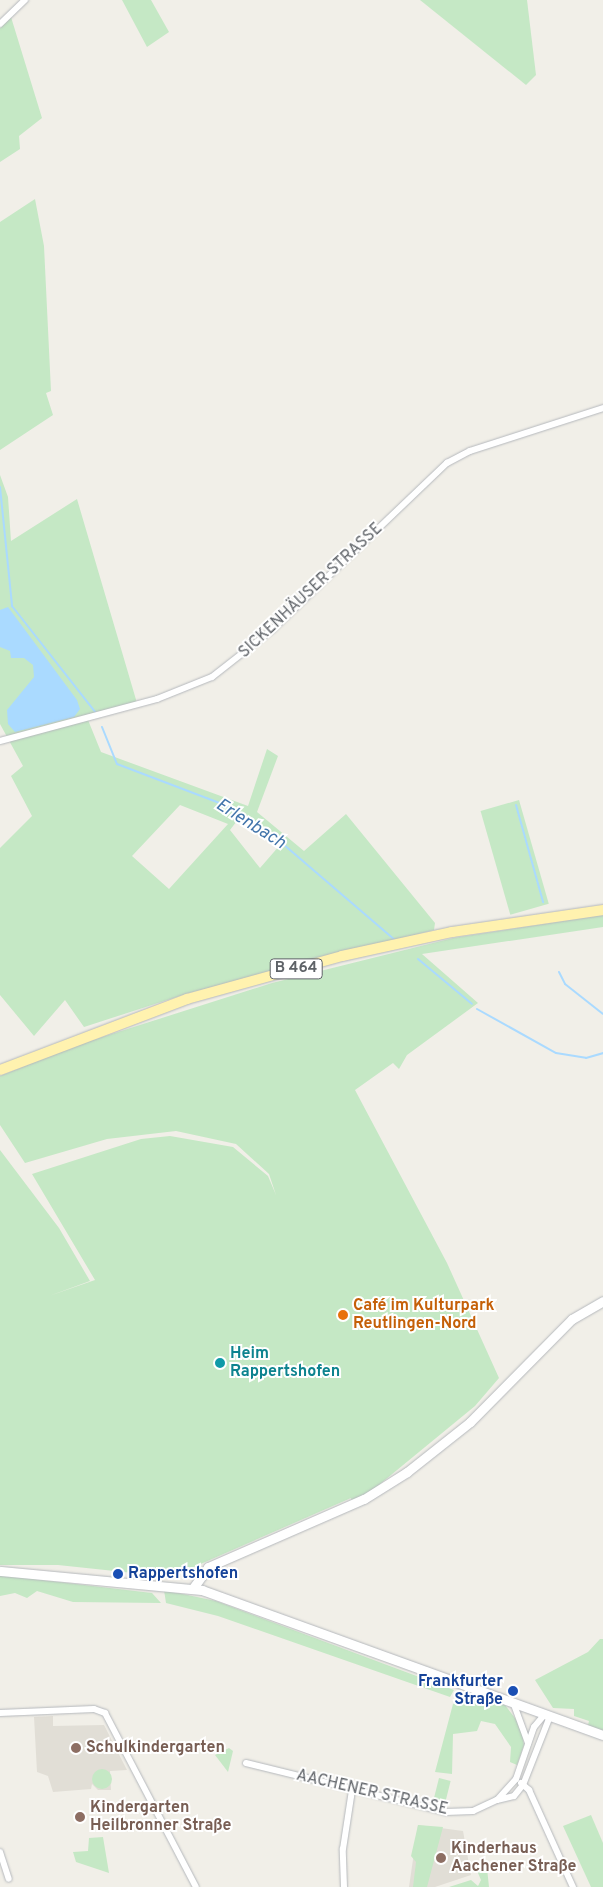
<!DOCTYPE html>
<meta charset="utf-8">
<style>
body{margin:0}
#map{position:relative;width:603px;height:1887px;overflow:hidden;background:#f1efe8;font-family:Overpass,sans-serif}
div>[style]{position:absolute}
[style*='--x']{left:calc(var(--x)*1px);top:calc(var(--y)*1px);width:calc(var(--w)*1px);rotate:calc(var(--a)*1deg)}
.education>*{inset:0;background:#e1ded6}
.green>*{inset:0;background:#c5e8c5;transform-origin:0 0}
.round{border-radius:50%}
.water>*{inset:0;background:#aadaff}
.stream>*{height:2px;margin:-1px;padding:0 1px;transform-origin:1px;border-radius:1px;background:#aadaff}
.roads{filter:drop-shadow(0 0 1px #b5b8bc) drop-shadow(0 0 1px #b5b8bc)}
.street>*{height:6px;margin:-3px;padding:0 3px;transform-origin:3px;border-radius:3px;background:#fff}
.secondary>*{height:9px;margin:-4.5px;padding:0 4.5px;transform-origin:4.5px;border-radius:4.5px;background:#fff}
.primary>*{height:10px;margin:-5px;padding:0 5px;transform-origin:5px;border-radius:5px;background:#fff2af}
.dots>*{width:14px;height:14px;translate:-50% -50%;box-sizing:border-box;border:2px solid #fff;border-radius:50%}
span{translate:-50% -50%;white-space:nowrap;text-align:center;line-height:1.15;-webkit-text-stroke:4px #fff;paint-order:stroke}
.shield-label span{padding:1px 4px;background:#fff;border:1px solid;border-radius:4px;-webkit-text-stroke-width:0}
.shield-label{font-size:15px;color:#5f6368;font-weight:700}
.street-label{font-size:16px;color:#5f6368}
.food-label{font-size:16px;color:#c56008;font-weight:700}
.left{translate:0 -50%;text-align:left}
.culture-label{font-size:16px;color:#0d838f;font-weight:700}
.transit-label{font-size:16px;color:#164399;font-weight:700}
.right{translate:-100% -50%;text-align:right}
.education-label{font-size:16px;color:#785e54;font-weight:700}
.water-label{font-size:18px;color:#4174aa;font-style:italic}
</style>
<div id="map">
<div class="education">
<i style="clip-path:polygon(53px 1716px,53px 1726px,104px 1725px,127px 1770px,110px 1771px,111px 1790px,98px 1790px,92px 1784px,91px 1789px,53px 1792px,48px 1776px,37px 1772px,34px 1717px)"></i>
<i style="clip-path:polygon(418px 1825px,463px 1831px,471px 1875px,435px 1887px,409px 1887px)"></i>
</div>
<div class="green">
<i style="clip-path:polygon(122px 0,151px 0,169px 32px,147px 47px)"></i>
<i style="clip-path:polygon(420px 0,527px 0,536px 75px,526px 85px)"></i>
<i style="clip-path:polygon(11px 17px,42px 118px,19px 136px,20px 149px,0 162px,0 28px)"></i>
<i style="clip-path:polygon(35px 199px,44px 246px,51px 391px,46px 393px,53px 415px,0 450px,0 222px)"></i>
<i style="clip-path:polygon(evenodd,0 475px,8px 497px,11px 541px,77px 499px,137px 703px,86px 715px,101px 752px,248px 806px,267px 749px,278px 756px,257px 812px,304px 851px,346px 814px,435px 923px,434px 930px,189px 993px,84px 1027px,65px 1000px,34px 1036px,0 995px,0 848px,32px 816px,11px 776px,23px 766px,0 724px,0 475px,180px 805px,228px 824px,169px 889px,132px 856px,180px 805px,0 475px,243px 813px,280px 845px,260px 868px,230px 830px,243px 813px)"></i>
<i style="left:519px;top:800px;width:108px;height:40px;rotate:74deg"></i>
<i style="clip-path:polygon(603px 915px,603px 927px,422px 954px,478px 1003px,407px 1055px,399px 1069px,393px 1063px,355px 1090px,447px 1263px,499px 1378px,475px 1406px,363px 1498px,353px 1503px,351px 1498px,171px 1577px,58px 1565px,0 1565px,0 1150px,59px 1228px,90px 1281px,49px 1296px,95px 1280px,32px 1174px,141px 1139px,170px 1136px,233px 1147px,268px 1176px,276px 1195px,269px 1174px,236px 1144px,176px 1131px,107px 1139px,25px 1163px,0 1125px,0 1076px,77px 1045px,272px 983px,453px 938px)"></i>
<i style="clip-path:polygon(0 1575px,152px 1593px,161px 1603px,73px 1602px,37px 1591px,27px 1598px,15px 1593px,0 1596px)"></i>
<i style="clip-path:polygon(164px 1590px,216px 1601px,454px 1690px,450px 1697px,218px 1616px,166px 1603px)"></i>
<i style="clip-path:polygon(600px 1639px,603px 1639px,603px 1735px,587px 1729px,589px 1721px,574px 1716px,574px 1709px,553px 1708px,535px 1680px,588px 1652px)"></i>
<i style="clip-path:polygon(473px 1700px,505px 1705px,521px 1726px,524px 1745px,517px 1765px,510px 1762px,511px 1747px,495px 1724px,481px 1721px,477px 1731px,453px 1734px,452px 1774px,435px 1772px,453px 1704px)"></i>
<i style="clip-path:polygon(229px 1748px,233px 1751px,228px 1772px,215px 1755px)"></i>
<i class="round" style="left:92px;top:1769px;width:20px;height:20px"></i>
<i style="left:439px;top:1778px;width:12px;height:24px;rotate:14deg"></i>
<i style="clip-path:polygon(591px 1815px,603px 1843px,603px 1887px,591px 1887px,563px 1826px)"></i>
<i style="clip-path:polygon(418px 1825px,443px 1827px,427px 1887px,413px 1887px,416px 1862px,411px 1856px)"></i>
<i style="clip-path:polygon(103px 1837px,109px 1873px,76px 1862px,73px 1852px,88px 1851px,89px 1838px)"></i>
<i style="clip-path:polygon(481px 1863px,487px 1868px,489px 1887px,449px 1887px,471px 1880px,478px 1886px,481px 1880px,475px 1866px)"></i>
</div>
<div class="water">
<i style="clip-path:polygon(8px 607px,77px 700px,80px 709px,74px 717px,15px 732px,8px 724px,7px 710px,34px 677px,33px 665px,24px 658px,11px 658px,10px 651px,0 647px,0 610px)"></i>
</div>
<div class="stream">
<i style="--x:0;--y:487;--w:120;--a:84.2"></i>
<i style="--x:12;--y:606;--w:135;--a:51.9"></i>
<i style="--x:102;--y:727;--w:40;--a:68"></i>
<i style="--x:117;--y:764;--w:116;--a:20.8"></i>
<i style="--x:225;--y:805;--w:61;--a:32.9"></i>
<i style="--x:276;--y:838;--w:157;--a:40.6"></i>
<i style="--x:516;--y:805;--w:101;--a:74.4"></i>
<i style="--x:418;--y:959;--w:70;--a:39.8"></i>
<i style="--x:559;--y:972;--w:13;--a:63"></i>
<i style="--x:565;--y:984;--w:48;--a:38.3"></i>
<i style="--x:477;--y:1009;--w:90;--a:29.1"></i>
<i style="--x:556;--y:1053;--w:30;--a:9"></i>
<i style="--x:586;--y:1058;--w:18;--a:-16"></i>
</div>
<div class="roads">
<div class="street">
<i style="--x:0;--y:24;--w:35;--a:-44"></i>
<i style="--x:0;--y:741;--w:163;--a:-15"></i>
<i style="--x:157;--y:699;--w:59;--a:-21.8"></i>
<i style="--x:212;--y:677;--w:76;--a:-38.1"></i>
<i style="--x:272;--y:630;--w:242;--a:-43.7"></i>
<i style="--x:447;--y:463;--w:26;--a:-28"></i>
<i style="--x:470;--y:451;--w:140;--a:-17.9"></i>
<i style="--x:513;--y:1702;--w:44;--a:69.9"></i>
<i style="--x:0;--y:1713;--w:94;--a:-2.4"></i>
<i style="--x:94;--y:1709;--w:12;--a:20"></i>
<i style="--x:105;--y:1713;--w:196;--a:62.4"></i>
<i style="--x:545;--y:1714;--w:17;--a:130"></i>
<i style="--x:534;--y:1727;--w:55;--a:109.1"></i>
<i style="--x:516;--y:1779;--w:28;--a:132"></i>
<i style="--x:497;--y:1800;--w:17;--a:-13"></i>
<i style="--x:514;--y:1796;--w:14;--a:-51"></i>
<i style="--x:523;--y:1785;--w:74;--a:-68.6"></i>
<i style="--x:246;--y:1763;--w:206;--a:13.8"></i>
<i style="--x:446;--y:1812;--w:27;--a:-2"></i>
<i style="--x:473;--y:1811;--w:26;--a:-25"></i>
<i style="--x:521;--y:1783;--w:11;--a:41"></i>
<i style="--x:529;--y:1790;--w:107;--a:65.6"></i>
<i style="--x:0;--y:1852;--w:28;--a:72"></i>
<i style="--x:344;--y:1887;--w:38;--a:-92"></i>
<i style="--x:343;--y:1849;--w:60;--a:-81.3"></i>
</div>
<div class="secondary">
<i style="--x:0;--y:1571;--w:203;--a:5.4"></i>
<i style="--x:202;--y:1590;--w:426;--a:19.9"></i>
<i style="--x:193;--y:1588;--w:26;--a:-54"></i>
<i style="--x:208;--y:1567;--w:170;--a:-23.6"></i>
<i style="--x:364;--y:1499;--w:51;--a:-32.1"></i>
<i style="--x:407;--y:1472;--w:80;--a:-38.4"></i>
<i style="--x:470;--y:1422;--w:145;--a:-45.3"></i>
<i style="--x:572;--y:1319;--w:36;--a:-30"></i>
</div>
<div class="primary">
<i style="--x:0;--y:1070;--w:200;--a:-20.8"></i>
<i style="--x:187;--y:999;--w:161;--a:-15.5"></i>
<i style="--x:342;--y:956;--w:113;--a:-12.3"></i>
<i style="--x:452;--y:932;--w:153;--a:-8.3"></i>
</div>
</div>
<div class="dots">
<i style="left:343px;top:1315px;background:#e8710a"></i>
<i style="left:220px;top:1363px;background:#0f9aa8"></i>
<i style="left:118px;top:1574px;background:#1a4fb4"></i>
<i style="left:513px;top:1691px;background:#1a4fb4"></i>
<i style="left:76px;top:1748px;background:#8d6e63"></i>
<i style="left:80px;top:1817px;background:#8d6e63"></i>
<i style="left:441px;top:1858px;background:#8d6e63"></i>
</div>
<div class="shield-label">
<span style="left:296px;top:969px">B 464</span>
</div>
<div class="street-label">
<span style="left:311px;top:591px;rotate:-43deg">SICKENHÄUSER STRASSE</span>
<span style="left:372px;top:1793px;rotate:13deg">AACHENER STRASSE</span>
</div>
<div class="food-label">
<span class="left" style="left:353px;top:1315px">Café im Kulturpark<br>Reutlingen-Nord</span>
</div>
<div class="culture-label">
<span class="left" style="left:230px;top:1363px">Heim<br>Rappertshofen</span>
</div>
<div class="transit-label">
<span class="left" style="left:128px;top:1574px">Rappertshofen</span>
<span class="right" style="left:503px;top:1691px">Frankfurter<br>Straße</span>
</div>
<div class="education-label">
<span class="left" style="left:86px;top:1748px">Schulkindergarten</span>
<span class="left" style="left:90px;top:1817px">Kindergarten<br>Heilbronner Straße</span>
<span class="left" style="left:451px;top:1858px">Kinderhaus<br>Aachener Straße</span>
</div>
<div class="water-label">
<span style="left:250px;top:825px;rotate:32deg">Erlenbach</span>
</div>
</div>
